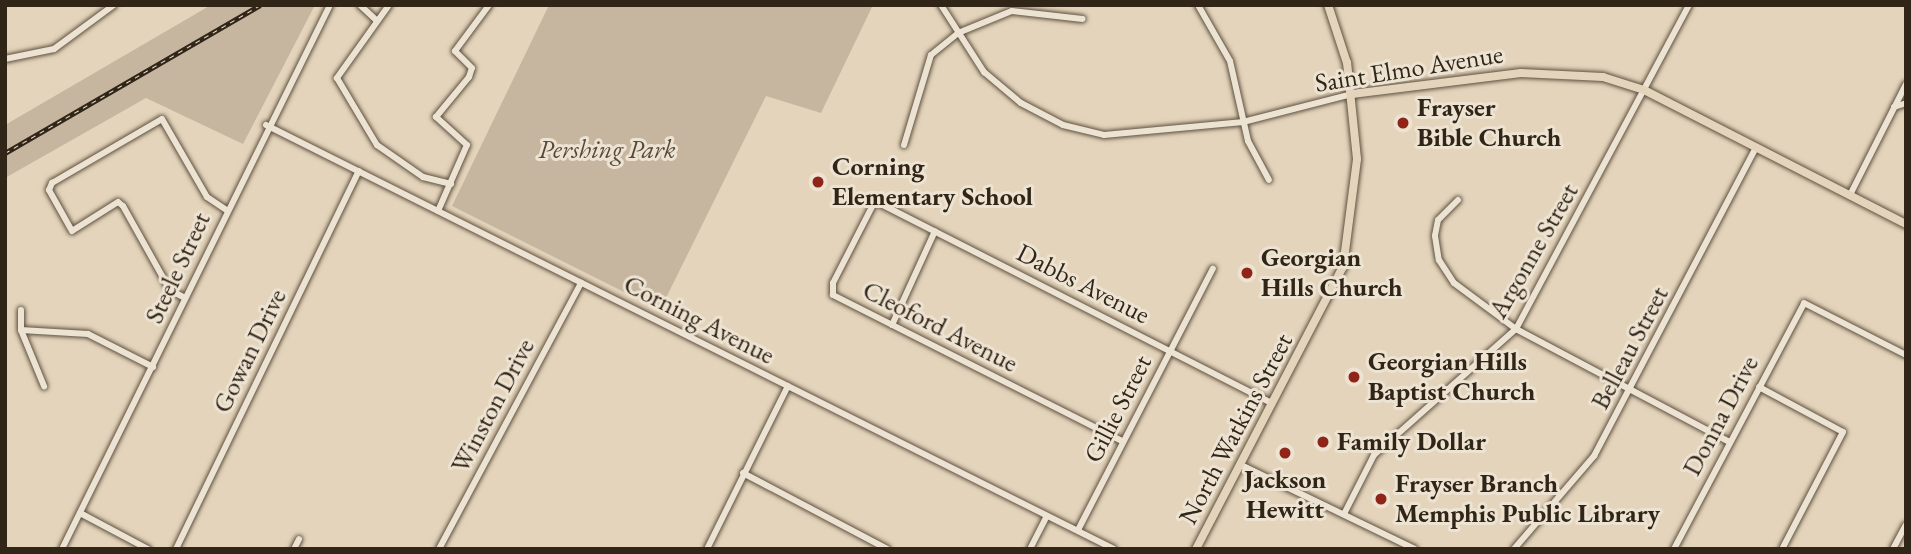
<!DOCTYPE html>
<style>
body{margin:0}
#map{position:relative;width:1911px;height:554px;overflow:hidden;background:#e4d4bb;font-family:"EB Garamond",serif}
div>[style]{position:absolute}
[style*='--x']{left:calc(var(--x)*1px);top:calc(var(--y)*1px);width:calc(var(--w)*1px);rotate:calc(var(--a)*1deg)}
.green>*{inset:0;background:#c6b69f}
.roads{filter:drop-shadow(0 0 2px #5e5140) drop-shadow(0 0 2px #5e5140)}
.minor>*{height:6px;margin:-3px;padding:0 3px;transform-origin:3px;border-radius:3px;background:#ede3d3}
.major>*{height:8px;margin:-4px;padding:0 4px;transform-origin:4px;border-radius:4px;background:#e4d4bb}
.rail>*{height:4.5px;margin-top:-2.25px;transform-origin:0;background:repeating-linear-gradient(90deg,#ede3d3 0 5px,#312517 0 10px);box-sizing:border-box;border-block:2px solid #312517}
.dots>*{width:19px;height:19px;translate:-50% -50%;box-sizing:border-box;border:4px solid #ede3d3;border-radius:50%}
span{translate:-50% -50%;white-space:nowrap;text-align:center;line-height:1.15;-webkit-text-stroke:6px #ede3d3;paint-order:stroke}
.street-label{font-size:26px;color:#312517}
.poi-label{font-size:26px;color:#312517;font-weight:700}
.left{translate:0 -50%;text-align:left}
.park-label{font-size:26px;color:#564939;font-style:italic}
.frame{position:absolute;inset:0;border:7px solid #312517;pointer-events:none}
</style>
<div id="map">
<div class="green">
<i style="clip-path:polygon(211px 5px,315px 5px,243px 144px,146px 98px,5px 178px,5px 125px)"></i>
<i style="clip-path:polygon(549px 5px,873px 5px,821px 113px,766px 96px,660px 310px,452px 206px)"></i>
</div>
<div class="roads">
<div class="minor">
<i style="--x:360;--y:5;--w:22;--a:43"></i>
<i style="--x:389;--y:5;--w:90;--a:125.5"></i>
<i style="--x:337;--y:78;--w:78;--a:59.2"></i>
<i style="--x:377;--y:145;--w:56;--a:34.8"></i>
<i style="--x:423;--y:177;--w:29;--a:14"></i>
<i style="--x:941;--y:5;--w:80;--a:57.3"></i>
<i style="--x:984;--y:72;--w:48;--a:40"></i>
<i style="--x:1021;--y:103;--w:47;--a:27.6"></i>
<i style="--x:1063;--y:125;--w:42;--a:13.7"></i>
<i style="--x:1104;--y:135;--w:140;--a:-5.3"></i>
<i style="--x:1243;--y:122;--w:113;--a:-14.4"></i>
<i style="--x:1198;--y:5;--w:64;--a:60.3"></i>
<i style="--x:1230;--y:61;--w:82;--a:77.3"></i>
<i style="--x:1248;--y:141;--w:44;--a:61.7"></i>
<i style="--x:5;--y:59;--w:50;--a:-11.5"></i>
<i style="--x:54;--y:49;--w:74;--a:-36.3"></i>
<i style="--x:1894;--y:107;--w:13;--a:-18"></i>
<i style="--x:266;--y:125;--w:948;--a:26.57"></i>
<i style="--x:904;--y:145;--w:94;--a:-73.3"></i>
<i style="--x:931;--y:55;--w:35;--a:-39"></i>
<i style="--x:958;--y:33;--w:58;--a:-22.2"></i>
<i style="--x:1012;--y:11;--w:71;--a:6.4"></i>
<i style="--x:1850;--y:195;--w:124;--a:-63.2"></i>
<i style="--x:1458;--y:200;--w:28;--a:135"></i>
<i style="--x:1438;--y:220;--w:16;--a:101"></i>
<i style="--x:1435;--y:236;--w:24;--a:81"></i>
<i style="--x:1439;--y:260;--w:27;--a:57"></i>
<i style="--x:1454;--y:283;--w:77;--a:36.6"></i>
<i style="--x:1516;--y:329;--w:241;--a:27.9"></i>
<i style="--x:438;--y:211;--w:72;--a:-66.3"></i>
<i style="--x:467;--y:145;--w:42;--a:-137.9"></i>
<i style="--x:436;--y:117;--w:52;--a:-50.5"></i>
<i style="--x:469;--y:77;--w:9;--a:-72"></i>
<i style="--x:472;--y:68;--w:24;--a:-135"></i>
<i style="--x:455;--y:51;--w:57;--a:-53.5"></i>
<i style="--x:185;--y:298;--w:17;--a:-152"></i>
<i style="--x:170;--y:290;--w:96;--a:-119.2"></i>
<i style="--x:123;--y:206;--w:6;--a:-141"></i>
<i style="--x:118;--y:202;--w:54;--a:147.8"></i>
<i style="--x:72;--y:231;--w:47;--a:-119.3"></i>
<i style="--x:49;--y:190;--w:8;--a:-67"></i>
<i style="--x:52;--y:183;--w:127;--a:-30.2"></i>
<i style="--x:162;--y:119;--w:90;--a:60"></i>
<i style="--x:207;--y:197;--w:23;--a:34"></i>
<i style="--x:21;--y:310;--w:20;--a:90"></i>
<i style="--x:21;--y:330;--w:61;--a:67.7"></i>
<i style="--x:892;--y:325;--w:103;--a:-65.4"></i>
<i style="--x:21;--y:330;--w:67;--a:3.4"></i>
<i style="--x:88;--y:334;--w:73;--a:26.9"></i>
<i style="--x:1759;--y:387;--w:95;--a:28.2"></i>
<i style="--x:1843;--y:432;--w:132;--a:117.5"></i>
<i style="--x:1122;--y:441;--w:324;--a:-153.2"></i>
<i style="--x:833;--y:295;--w:12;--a:-90"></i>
<i style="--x:833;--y:283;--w:92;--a:-62.9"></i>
<i style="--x:875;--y:201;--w:445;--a:27"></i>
<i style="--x:1241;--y:465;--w:193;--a:25.8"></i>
<i style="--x:743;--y:473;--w:163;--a:27.8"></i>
<i style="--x:80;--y:513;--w:77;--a:27.9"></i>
<i style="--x:1344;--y:514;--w:66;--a:-63"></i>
<i style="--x:1374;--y:455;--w:190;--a:-41.6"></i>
<i style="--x:1516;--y:329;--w:367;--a:-61.9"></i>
<i style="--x:1078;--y:530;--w:294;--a:-62.7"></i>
<i style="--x:62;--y:549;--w:606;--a:-63.77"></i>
<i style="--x:176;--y:549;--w:420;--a:-64.2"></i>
<i style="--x:294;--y:549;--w:11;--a:-63"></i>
<i style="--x:439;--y:549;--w:302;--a:-61.9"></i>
<i style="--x:707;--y:549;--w:182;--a:-63.6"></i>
<i style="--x:1030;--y:549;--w:35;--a:-63"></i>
<i style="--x:1514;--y:549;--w:123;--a:-49.3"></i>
<i style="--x:1594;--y:456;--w:347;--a:-62.3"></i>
<i style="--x:1674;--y:549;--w:278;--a:-62.1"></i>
<i style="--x:1804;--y:303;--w:114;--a:27"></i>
<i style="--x:1893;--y:549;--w:27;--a:-62"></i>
</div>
<div class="major">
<i style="--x:1352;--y:94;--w:170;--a:-7.1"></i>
<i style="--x:1521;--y:73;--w:82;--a:2.8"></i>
<i style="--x:1603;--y:77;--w:43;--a:17.6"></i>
<i style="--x:1644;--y:90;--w:294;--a:27.1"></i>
<i style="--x:1196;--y:549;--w:318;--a:-62.5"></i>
<i style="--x:1343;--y:267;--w:109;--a:-82.6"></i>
<i style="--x:1357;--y:159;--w:97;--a:-95.9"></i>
<i style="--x:1347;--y:63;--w:61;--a:-108.1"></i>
</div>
</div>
<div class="rail">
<i style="--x:5;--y:153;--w:295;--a:-30.1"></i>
</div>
<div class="dots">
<i style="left:1403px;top:123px;background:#8f2418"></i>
<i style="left:818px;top:182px;background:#8f2418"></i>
<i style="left:1247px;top:273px;background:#8f2418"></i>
<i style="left:1354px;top:377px;background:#8f2418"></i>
<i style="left:1323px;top:442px;background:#8f2418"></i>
<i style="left:1285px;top:453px;background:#8f2418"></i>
<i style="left:1381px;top:499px;background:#8f2418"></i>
</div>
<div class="street-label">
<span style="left:1409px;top:69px;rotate:-9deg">Saint Elmo Avenue</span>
<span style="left:1534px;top:251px;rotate:-60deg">Argonne Street</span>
<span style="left:178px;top:268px;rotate:-65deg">Steele Street</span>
<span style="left:1083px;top:284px;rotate:27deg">Dabbs Avenue</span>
<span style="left:699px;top:320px;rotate:27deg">Corning Avenue</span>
<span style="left:940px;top:327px;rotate:27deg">Cleoford Avenue</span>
<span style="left:1630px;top:348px;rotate:-62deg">Belleau Street</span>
<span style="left:250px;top:351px;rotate:-64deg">Gowan Drive</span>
<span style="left:493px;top:406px;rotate:-62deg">Winston Drive</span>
<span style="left:1118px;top:409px;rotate:-63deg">Gillie Street</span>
<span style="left:1721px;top:416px;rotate:-62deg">Donna Drive</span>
<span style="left:1236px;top:429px;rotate:-62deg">North Watkins Street</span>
</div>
<div class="poi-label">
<span class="left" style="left:1417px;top:123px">Frayser<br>Bible Church</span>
<span class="left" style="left:832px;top:182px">Corning<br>Elementary School</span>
<span class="left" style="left:1261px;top:273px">Georgian<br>Hills Church</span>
<span class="left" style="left:1368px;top:377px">Georgian Hills<br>Baptist Church</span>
<span class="left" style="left:1337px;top:442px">Family Dollar</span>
<span style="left:1285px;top:495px">Jackson<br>Hewitt</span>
<span class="left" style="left:1395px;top:499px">Frayser Branch<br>Memphis Public Library</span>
</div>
<div class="park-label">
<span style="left:607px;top:150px">Pershing Park</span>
</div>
<div class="frame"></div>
</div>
